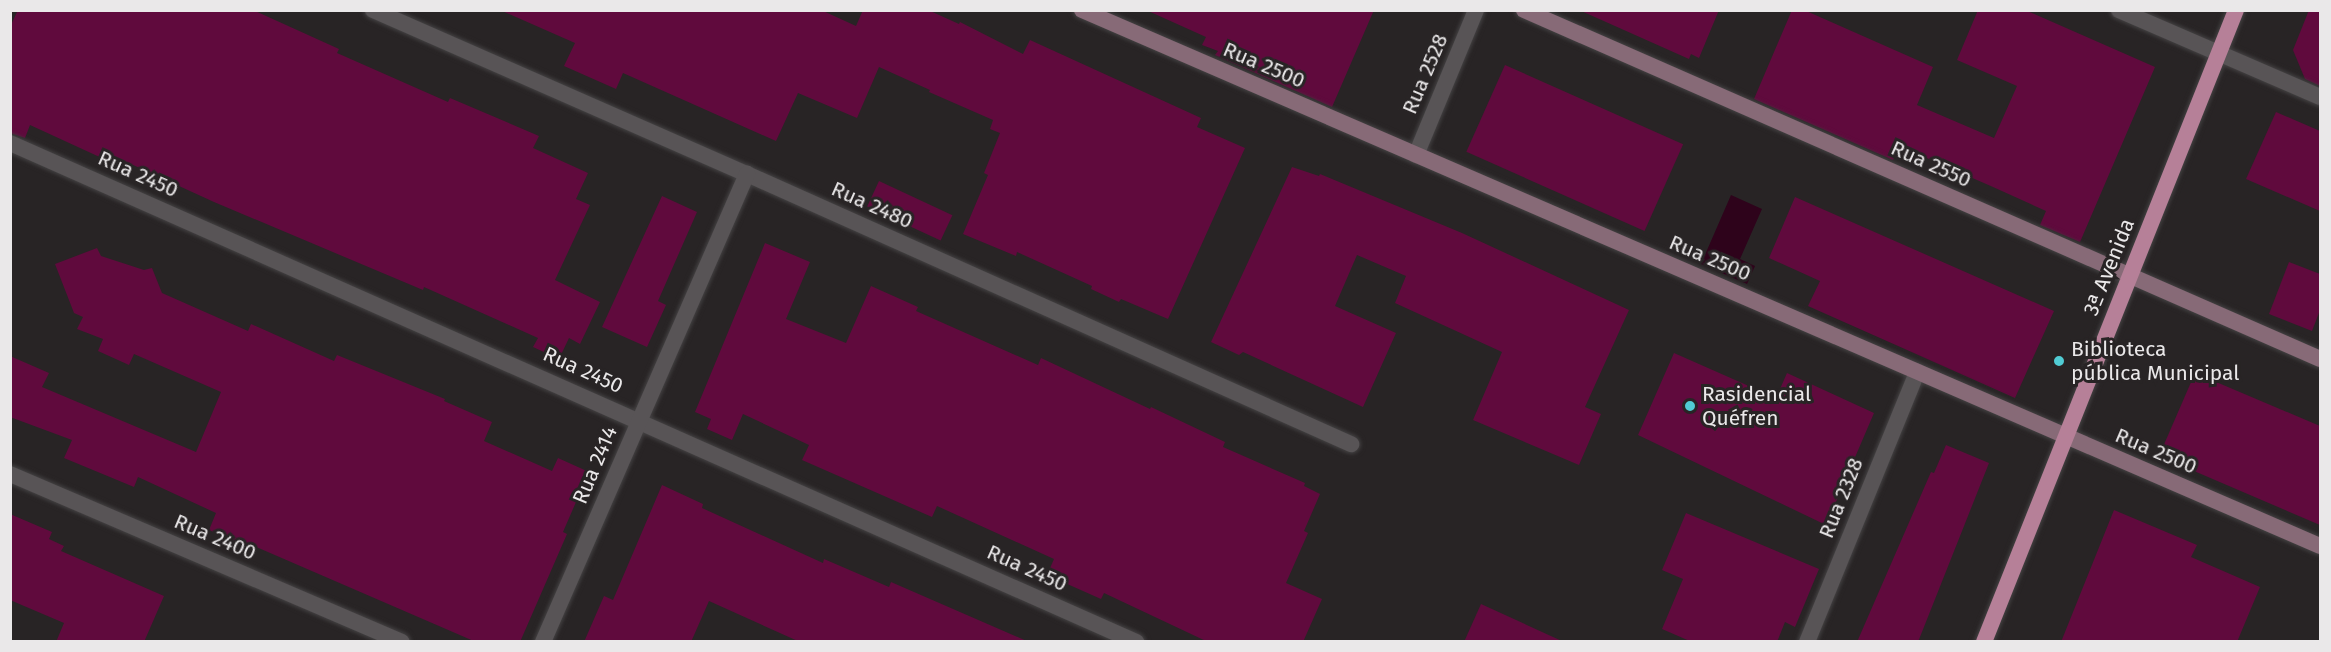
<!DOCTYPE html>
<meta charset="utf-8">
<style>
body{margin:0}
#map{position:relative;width:2331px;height:652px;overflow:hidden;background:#282425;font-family:"Fira Sans",sans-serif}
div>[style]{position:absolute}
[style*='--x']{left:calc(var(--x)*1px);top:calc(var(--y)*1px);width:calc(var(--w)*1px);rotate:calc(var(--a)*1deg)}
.water>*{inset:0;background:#2e031b}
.building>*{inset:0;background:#600a3d;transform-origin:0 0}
.roads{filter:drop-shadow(0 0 2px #444243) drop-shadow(0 0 2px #444243)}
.minor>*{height:16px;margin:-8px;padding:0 8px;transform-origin:8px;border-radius:8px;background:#585456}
.secondary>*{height:16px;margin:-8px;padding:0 8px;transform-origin:8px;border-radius:8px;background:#876a77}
.primary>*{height:16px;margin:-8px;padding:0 8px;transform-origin:8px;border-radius:8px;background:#b68098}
.dots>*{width:16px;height:16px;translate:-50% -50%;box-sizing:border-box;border:3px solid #282425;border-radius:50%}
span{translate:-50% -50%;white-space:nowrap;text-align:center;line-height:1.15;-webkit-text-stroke:6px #282425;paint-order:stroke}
.street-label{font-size:21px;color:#eae8e9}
.poi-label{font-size:21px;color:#eae8e9}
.left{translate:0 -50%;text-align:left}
.frame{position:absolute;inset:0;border:12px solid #eae8e9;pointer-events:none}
</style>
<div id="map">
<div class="water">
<i style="clip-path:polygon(1731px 195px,1762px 209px,1740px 259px,1755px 266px,1747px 284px,1701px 264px)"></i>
</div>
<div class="building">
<i style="clip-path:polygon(18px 10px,253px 10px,339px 49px,337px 53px,448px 102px,450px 98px,539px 136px,533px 148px,588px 173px,576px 199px,590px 205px,555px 280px,600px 302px,580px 344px,569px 338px,559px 359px,533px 347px,538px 338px,424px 287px,423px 290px,214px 202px,120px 159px,117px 165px,30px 125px,25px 138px,10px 133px,10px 27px)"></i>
<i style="clip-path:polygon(500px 10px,821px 10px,856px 26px,863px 10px,928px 10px,959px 24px,960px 22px,1023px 54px,1030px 40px,1201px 118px,1197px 127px,1245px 148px,1168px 319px,1121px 299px,1119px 302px,1091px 289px,1092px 286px,1017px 252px,1016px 256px,963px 234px,988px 175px,984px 173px,1000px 133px,990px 129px,993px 120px,929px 92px,930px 90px,879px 67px,857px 118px,798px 93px,776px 141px,623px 73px,616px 89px,564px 66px,575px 43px)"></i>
<i style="clip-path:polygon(1146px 10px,1374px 10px,1332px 107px,1215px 55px,1218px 51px,1202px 45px,1206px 37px)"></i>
<i style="clip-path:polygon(1579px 10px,1719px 10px,1699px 58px,1691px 54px,1689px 59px)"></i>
<i style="clip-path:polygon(1792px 10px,1804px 10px,1933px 67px,1917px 105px,1994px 138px,2017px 86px,1957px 60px,1978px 10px,2025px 10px,2155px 67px,2080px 242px,2040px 225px,2046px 211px,1993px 187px,1899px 146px,1893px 160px,1754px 99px)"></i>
<i style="clip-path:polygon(2309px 10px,2320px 10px,2320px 86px,2305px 79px,2293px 50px)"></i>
<i style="left:1505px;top:65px;width:195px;height:95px;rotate:24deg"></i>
<i style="clip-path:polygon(2276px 112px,2320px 131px,2320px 211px,2246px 179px)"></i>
<i style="clip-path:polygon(1292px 167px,1319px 176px,1320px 174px,1462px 233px,1629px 310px,1585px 407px,1601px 414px,1579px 465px,1473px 420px,1502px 352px,1395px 303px,1406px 276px,1357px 255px,1335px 306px,1396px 333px,1363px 407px,1243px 352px,1239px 355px,1211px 342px)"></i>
<i style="left:879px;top:181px;width:81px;height:28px;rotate:25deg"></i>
<i style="clip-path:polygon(662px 196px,697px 212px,658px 301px,666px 305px,647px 347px,602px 327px)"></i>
<i style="clip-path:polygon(1795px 197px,2054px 311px,2015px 398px,1808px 306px,1820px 281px,1769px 258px)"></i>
<i style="clip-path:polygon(765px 243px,810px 262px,786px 319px,846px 343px,871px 286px,918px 307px,916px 311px,1038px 365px,1041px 358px,1150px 409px,1151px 407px,1225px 442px,1223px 447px,1305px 483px,1304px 486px,1320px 494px,1304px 531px,1308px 533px,1286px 583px,1322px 599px,1303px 642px,1208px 642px,1104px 593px,1101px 599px,1047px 575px,1054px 559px,937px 506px,932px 517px,802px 460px,809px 445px,743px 414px,732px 440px,707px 429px,711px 419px,695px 412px)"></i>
<i style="clip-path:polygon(97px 248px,101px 256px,144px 270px,152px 268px,162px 293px,248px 331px,251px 324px,334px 361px,337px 355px,445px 399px,444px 401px,492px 422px,484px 441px,552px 471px,558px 458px,589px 472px,563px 532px,567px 534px,520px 642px,476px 642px,247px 543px,246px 546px,209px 530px,216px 513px,138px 477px,134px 487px,64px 458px,72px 440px,10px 417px,10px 356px,49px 373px,42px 387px,196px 452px,221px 392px,134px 354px,129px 365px,98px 351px,103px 339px,77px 329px,83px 317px,74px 313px,55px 264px)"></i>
<i style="clip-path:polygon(2289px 262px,2320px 274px,2320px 310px,2312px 331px,2269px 314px)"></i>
<i style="clip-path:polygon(1674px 353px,1776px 398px,1787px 373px,1874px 413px,1826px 525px,1638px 435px)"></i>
<i style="clip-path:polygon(2195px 373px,2320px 426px,2320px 525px,2159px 456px)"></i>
<i style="clip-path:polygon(1946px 445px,1989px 463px,1918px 642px,1857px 642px,1931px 472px,1934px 473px)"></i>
<i style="clip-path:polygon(662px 485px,703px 504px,702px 508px,823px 563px,824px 559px,889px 587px,891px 582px,1029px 642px,800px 642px,709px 601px,691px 642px,584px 642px,604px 596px,613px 600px)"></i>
<i style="clip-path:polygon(2114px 510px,2197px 545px,2191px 557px,2260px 587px,2237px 642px,2061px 642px)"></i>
<i style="clip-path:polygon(1686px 513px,1819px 569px,1795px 627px,1785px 622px,1777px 642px,1692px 642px,1662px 629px,1683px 579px,1662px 570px)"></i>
<i style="clip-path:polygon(10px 514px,52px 532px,49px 539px,64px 546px,61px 551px,164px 596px,144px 642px,56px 642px,64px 623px,10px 600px)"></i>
<i style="clip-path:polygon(1481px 604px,1564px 642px,1464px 642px)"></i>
</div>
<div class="roads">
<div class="minor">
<i style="--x:373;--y:10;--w:408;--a:23.7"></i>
<i style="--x:747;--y:174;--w:662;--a:24.09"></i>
<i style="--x:2119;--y:10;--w:219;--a:23.4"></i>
<i style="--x:10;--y:143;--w:1232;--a:23.9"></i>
<i style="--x:1416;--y:155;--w:157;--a:-67.5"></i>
<i style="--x:10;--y:474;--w:426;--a:23.2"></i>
<i style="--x:543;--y:642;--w:511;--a:-66.45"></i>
<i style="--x:1807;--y:642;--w:292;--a:-67.8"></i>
</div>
<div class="secondary">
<i style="--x:1082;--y:10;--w:1349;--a:23.41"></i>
<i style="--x:1524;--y:10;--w:869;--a:23.67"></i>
</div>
<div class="primary">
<i style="--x:1984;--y:642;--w:680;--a:-68.26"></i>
</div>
</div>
<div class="dots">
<i style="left:2059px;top:361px;background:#51ccd4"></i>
<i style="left:1690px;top:406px;background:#51ccd4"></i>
</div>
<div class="street-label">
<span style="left:1264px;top:65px;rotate:23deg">Rua 2500</span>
<span style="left:1425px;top:74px;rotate:-67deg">Rua 2528</span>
<span style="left:1931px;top:164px;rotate:24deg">Rua 2550</span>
<span style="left:138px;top:174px;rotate:24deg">Rua 2450</span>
<span style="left:872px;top:205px;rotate:24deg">Rua 2480</span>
<span style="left:1710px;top:258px;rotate:23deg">Rua 2500</span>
<span style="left:2109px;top:267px;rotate:-68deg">3ª Avenida</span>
<span style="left:583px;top:370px;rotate:24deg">Rua 2450</span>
<span style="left:2156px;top:451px;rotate:23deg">Rua 2500</span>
<span style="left:595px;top:465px;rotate:-67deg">Rua 2414</span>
<span style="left:1841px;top:498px;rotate:-68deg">Rua 2328</span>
<span style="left:215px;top:537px;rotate:23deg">Rua 2400</span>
<span style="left:1027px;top:568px;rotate:24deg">Rua 2450</span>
</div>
<div class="poi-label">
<span class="left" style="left:2071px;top:361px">Biblioteca<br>pública Municipal</span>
<span class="left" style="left:1702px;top:406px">Rasidencial<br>Quéfren</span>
</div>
<div class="frame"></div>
</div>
